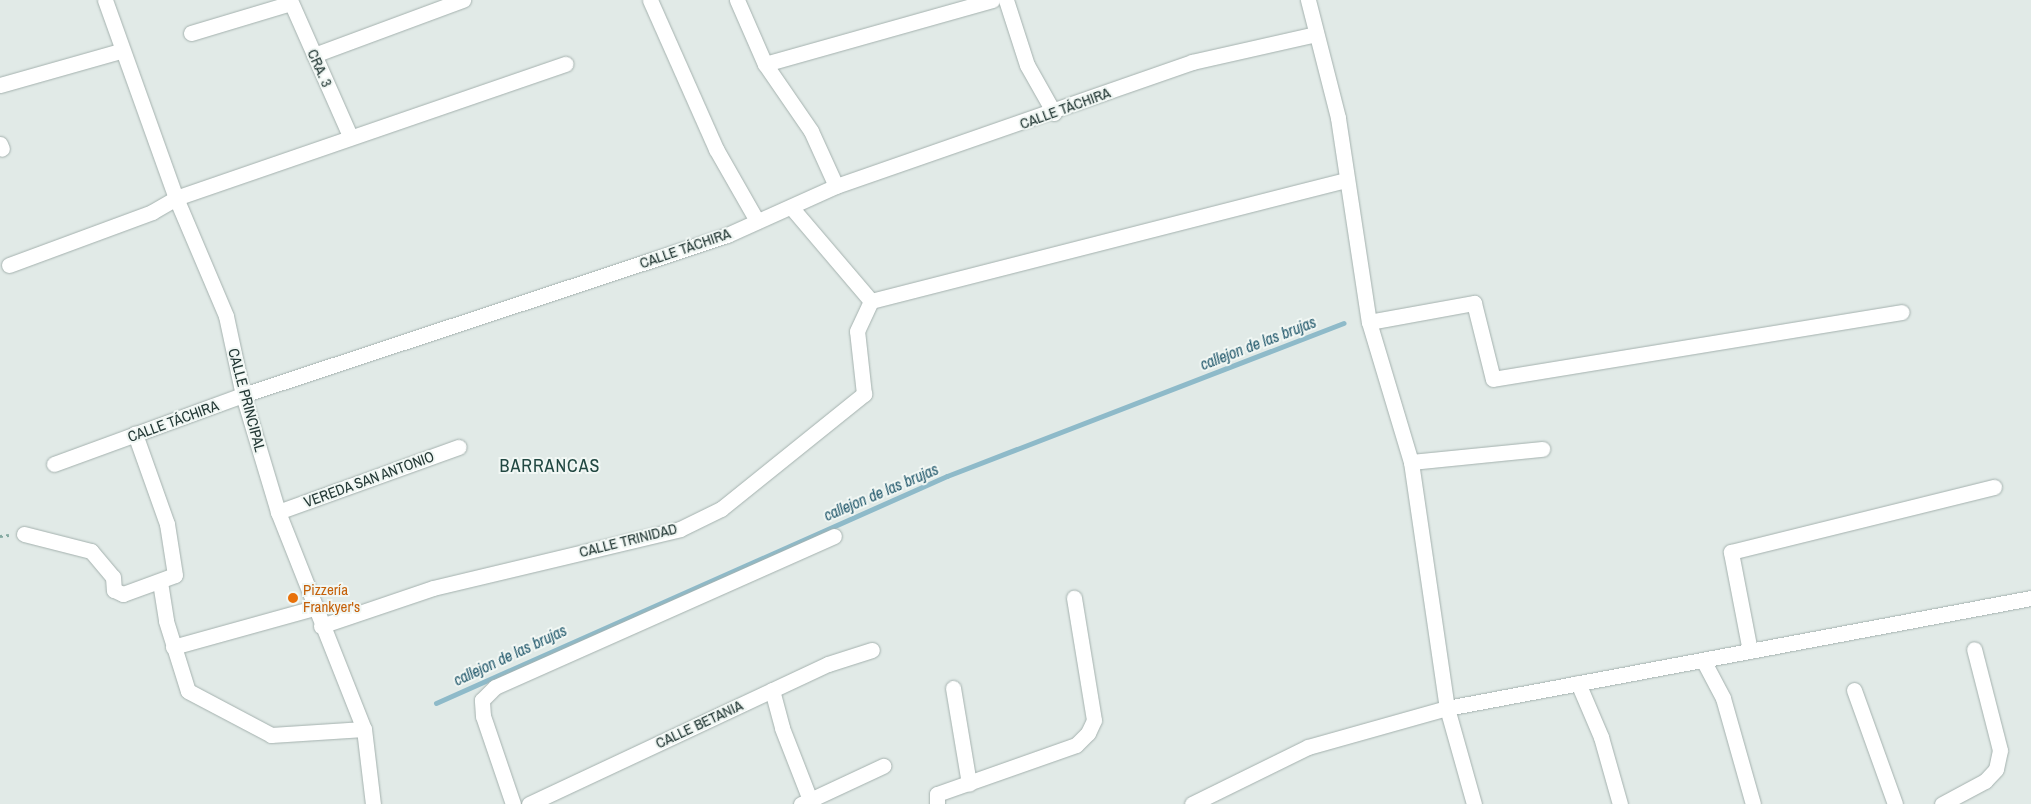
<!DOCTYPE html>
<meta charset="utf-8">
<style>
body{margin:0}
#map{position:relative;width:2031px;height:804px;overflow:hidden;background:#e1eae7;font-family:"Archivo Narrow",sans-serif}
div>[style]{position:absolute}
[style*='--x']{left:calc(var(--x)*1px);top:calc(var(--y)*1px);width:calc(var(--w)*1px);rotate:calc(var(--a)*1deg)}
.stream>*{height:5px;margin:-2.5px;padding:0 2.5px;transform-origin:2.5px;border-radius:2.5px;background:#8ebac9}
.path>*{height:3px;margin-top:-1.5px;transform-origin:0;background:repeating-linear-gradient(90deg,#85aaa2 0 2.5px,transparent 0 6.5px)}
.roads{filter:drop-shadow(0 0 1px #a4b1ae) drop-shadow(0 0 1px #a4b1ae)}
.minor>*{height:15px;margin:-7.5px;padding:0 7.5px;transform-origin:7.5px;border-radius:7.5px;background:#fff}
.tertiary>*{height:15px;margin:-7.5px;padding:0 7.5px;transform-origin:7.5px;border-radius:7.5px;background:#fff}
.dots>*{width:14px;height:14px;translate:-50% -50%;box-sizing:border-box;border:2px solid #f1f7f4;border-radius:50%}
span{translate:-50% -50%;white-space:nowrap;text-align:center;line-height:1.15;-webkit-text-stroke:4px #f1f7f4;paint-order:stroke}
.street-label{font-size:15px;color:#233835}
.food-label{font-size:15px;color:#c56008}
.left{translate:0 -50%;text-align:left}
.water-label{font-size:16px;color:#245a6d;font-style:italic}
.quarter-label{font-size:18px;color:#214842;letter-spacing:1px}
</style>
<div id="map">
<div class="stream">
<i style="--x:436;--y:703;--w:559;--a:-23.95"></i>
<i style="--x:947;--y:476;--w:425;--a:-21.1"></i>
</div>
<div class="path">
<i style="--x:0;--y:536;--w:9;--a:-6"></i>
</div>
<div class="roads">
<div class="minor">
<i style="--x:290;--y:0;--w:149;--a:66.2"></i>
<i style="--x:650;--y:0;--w:163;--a:66.1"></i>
<i style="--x:716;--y:149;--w:83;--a:60.3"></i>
<i style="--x:737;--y:0;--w:70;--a:66.4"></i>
<i style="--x:765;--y:64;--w:81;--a:55.5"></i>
<i style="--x:811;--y:131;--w:60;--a:65.6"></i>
<i style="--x:1006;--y:0;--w:68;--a:72.1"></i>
<i style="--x:1027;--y:65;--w:55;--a:60.6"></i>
<i style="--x:1308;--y:0;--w:122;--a:75.7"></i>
<i style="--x:1338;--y:118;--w:206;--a:81.4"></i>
<i style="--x:1369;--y:322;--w:146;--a:73.3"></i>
<i style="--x:1411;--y:462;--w:249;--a:81.7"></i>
<i style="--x:1447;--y:708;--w:100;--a:74.3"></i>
<i style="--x:191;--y:33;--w:104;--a:-16.7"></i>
<i style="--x:314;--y:55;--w:159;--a:-20.3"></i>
<i style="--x:765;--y:64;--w:236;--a:-15.7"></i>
<i style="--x:0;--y:85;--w:125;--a:-15.8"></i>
<i style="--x:0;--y:144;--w:5;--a:68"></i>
<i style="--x:791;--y:207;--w:123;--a:49.6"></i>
<i style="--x:871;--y:301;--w:490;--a:-14.3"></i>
<i style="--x:9;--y:265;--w:153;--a:-20.3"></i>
<i style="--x:152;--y:212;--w:28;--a:-30"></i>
<i style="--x:176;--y:198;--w:412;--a:-19"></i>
<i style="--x:1369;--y:322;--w:107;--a:-10.3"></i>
<i style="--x:1474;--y:303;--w:78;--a:76"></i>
<i style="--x:1493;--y:379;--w:414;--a:-9.3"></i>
<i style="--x:1411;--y:462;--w:132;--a:-5.7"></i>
<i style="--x:54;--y:464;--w:201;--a:-20.1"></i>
<i style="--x:243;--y:395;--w:510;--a:-18.29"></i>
<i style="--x:727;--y:235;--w:120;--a:-24.2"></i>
<i style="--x:836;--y:186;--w:377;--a:-19.2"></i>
<i style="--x:1192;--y:62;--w:127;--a:-12.7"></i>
<i style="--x:278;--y:512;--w:192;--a:-19.8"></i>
<i style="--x:24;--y:534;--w:69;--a:14.2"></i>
<i style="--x:91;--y:551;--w:34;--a:50"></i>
<i style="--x:113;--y:577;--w:13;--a:86"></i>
<i style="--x:114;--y:590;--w:10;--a:24"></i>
<i style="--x:123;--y:594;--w:55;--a:-20.1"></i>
<i style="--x:175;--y:575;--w:52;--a:-98.9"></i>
<i style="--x:167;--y:524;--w:96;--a:-109.6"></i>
<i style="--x:160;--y:582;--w:39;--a:81"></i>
<i style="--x:166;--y:621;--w:73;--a:72.6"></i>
<i style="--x:188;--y:691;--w:94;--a:27.9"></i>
<i style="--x:271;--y:735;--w:93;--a:-3.7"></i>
<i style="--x:321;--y:626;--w:118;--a:-18.7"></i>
<i style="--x:433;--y:588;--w:254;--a:-13.4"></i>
<i style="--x:680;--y:529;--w:46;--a:-26"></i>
<i style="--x:721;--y:509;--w:184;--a:-38.8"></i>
<i style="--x:864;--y:394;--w:63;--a:-96.3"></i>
<i style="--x:857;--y:331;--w:33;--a:-65"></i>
<i style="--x:173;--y:647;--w:146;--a:-15.5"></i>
<i style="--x:1750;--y:651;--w:101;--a:-100.9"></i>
<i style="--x:1731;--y:552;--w:271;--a:-13.9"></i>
<i style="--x:1703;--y:660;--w:43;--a:62.2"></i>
<i style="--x:1723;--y:698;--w:110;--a:74.2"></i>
<i style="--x:1578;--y:683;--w:59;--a:66.9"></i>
<i style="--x:1601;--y:737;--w:70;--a:74.2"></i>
<i style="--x:953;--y:688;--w:97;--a:80.5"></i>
<i style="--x:772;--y:690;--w:39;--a:75"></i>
<i style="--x:782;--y:728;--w:77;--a:68.7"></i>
<i style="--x:810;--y:800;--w:10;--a:156"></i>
<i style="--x:1854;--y:690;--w:121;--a:70.2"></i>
<i style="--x:810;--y:800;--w:81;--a:-25"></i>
<i style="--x:513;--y:804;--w:93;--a:-108.8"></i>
<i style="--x:483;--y:716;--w:16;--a:-94"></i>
<i style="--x:482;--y:700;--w:18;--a:-45"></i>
<i style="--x:495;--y:687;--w:371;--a:-24"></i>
<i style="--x:529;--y:804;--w:330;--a:-25.1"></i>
<i style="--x:828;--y:664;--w:46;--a:-17.7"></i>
<i style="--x:937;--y:804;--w:10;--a:-90"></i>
<i style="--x:937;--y:794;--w:147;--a:-19.4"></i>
<i style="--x:1076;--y:745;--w:17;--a:-45"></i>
<i style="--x:1088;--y:733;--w:14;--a:-65"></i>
<i style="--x:1094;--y:720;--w:124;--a:-99.3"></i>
<i style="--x:1192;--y:804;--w:129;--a:-26.2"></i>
<i style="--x:1308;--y:747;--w:144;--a:-15.7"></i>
<i style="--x:1447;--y:708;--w:594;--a:-10.67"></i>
<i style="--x:1942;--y:804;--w:49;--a:-28.1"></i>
<i style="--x:1985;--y:781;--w:16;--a:-47"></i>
<i style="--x:1996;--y:769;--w:19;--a:-78"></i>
<i style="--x:2000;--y:750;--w:104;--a:-104.4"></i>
</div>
<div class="tertiary">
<i style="--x:105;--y:0;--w:210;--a:70.3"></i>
<i style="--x:176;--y:198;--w:128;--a:67"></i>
<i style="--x:226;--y:316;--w:81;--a:77.9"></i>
<i style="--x:243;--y:395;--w:122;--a:73.3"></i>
<i style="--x:278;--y:512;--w:233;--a:68.4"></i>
<i style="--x:364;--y:729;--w:76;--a:83.2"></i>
</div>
</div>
<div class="dots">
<i style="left:293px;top:598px;background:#e8710a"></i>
</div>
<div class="street-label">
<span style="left:320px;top:68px;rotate:66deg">CRA. 3</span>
<span style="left:1065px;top:108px;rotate:-20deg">CALLE TÁCHIRA</span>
<span style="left:685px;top:248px;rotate:-19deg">CALLE TÁCHIRA</span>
<span style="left:247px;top:400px;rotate:75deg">CALLE PRINCIPAL</span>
<span style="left:173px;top:421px;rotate:-20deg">CALLE TÁCHIRA</span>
<span style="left:369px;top:479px;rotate:-20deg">VEREDA SAN ANTONIO</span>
<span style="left:628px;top:540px;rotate:-14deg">CALLE TRINIDAD</span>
<span style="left:699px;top:724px;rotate:-25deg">CALLE BETANIA</span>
</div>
<div class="food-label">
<span class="left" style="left:303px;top:598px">Pizzería<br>Frankyer's</span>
</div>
<div class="water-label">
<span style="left:1258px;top:343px;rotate:-21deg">callejon de las brujas</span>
<span style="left:881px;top:492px;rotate:-23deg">callejon de las brujas</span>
<span style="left:510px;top:655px;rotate:-25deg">callejon de las brujas</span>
</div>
<div class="quarter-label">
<span style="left:550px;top:466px">BARRANCAS</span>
</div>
</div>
